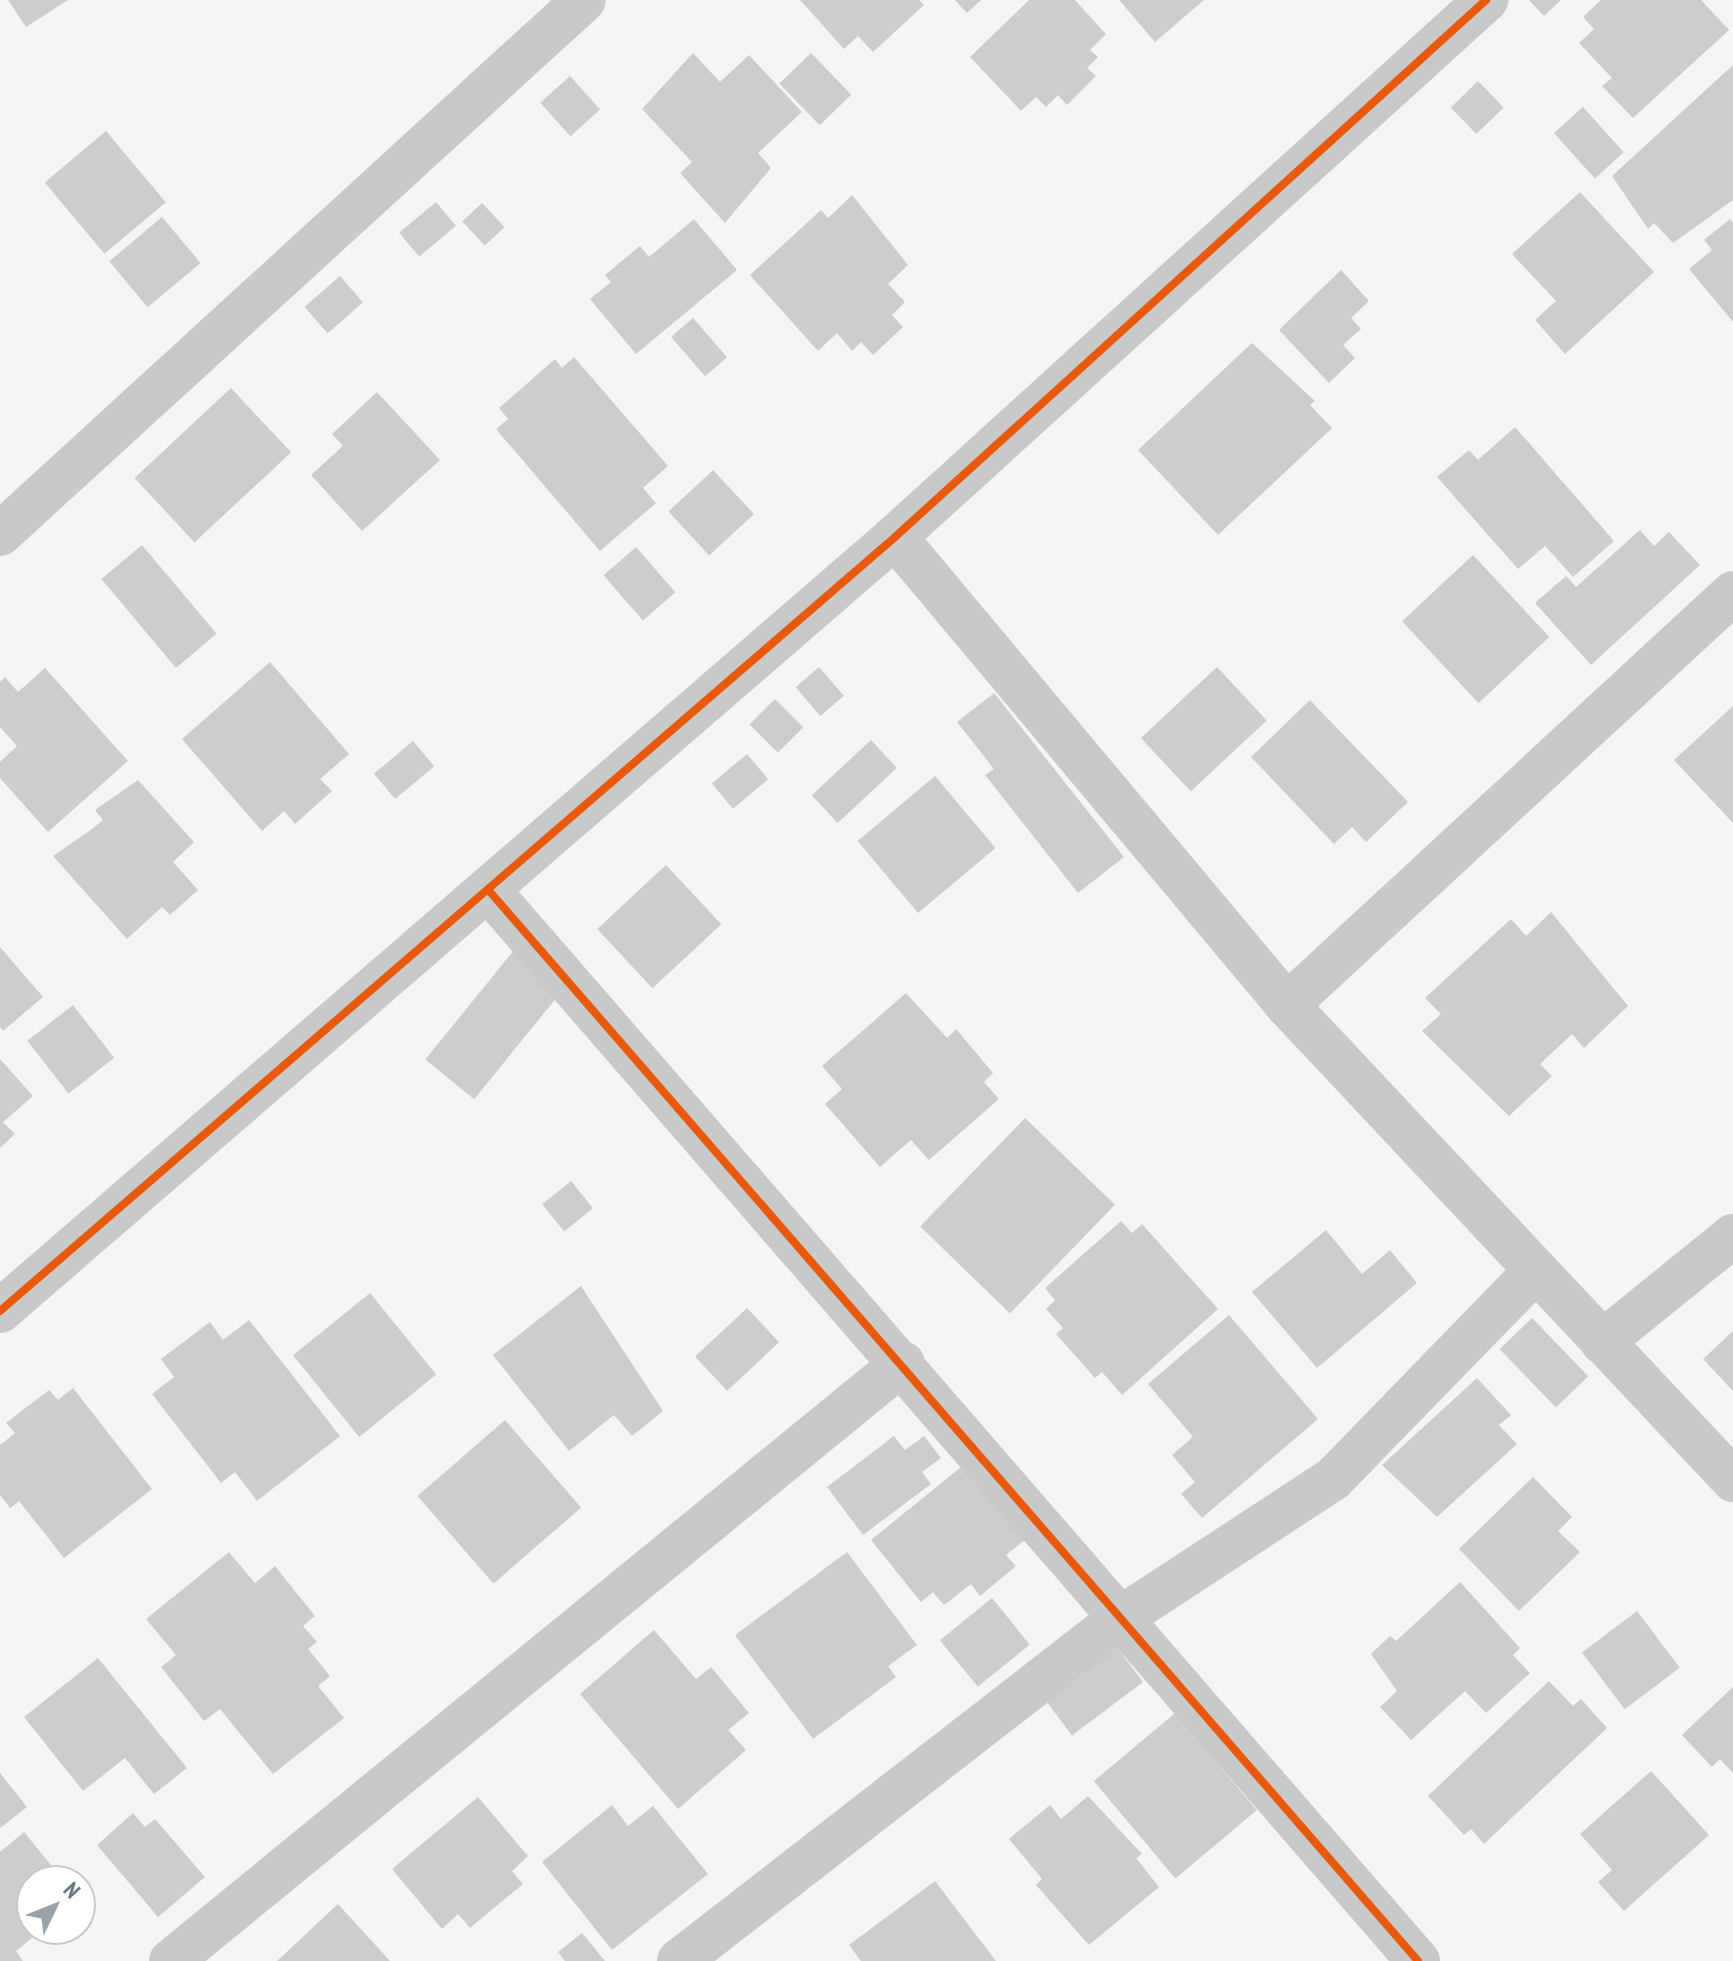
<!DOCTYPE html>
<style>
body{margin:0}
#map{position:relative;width:1733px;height:1961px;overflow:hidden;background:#f5f5f4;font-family:"PT Sans Narrow",sans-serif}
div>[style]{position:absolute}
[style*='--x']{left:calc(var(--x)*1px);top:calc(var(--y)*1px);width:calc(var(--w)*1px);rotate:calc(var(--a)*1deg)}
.building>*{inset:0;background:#cccdce;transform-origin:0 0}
.minor>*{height:44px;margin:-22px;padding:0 22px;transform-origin:22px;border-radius:22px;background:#c8caca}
.cycleway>*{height:8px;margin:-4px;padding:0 4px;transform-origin:4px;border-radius:4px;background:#e8590c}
span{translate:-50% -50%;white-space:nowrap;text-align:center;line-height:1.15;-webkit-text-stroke:8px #fff;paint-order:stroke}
.north{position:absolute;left:16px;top:1865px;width:80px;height:80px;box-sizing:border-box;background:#fff;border:2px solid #c3c9cd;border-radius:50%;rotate:47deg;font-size:22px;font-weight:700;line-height:32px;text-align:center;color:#687781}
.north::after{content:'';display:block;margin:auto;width:28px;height:36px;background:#99a3a9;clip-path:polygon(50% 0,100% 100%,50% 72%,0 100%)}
</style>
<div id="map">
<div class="building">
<i style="clip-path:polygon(8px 0,68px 0,26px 27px)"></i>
<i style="clip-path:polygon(800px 0,919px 0,924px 5px,873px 52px,858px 36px,844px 49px)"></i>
<i style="clip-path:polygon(955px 0,981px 0,967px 13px)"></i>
<i style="clip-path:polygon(1029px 0,1075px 0,1106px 34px,1090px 50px,1098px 57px,1087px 68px,1096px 76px,1067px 105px,1058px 95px,1046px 107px,1036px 97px,1021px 111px,970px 57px)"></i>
<i style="clip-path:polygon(1119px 0,1204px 0,1155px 42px)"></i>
<i style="clip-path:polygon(1529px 0,1561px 0,1544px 16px)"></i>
<i style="clip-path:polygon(1601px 0,1701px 0,1729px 30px,1633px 118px,1602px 86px,1612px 78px,1579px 43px,1594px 29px,1583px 17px)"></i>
<i style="clip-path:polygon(693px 53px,720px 82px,749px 55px,802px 112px,758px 153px,771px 168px,725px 223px,680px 173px,692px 162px,642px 109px)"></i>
<i style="left:811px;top:53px;width:58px;height:44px;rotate:46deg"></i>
<i style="clip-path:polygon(1733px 65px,1733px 200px,1673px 243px,1654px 223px,1648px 229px,1612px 176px)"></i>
<i style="left:570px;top:76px;width:45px;height:40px;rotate:48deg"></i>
<i style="left:1478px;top:81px;width:37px;height:38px;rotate:46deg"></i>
<i style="left:1583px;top:107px;width:61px;height:39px;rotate:48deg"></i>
<i style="left:106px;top:131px;width:93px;height:80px;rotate:50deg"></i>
<i style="clip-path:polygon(1580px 192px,1654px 272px,1565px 354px,1535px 320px,1556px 301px,1512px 254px)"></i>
<i style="clip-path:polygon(852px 195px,908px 265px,888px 284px,905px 302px,892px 315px,903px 327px,873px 355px,861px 342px,852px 351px,837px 333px,818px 351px,750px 275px,821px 210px,828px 218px)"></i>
<i style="left:436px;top:202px;width:31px;height:48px;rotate:50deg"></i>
<i style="left:482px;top:203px;width:33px;height:27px;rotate:47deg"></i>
<i style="left:162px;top:217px;width:60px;height:69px;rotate:50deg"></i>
<i style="clip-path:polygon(694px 219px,737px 270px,636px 354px,590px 299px,611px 282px,605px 275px,640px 246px,649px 257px)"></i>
<i style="clip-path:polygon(1730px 219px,1733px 223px,1733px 322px,1689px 269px,1712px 250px,1704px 240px)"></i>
<i style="clip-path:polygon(1341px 270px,1369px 301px,1351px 318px,1361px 329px,1343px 345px,1355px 358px,1329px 383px,1279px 330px)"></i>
<i style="left:340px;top:276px;width:35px;height:47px;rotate:49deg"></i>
<i style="left:693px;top:318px;width:52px;height:29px;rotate:49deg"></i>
<i style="clip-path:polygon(1252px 343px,1315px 401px,1310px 405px,1332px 428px,1218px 535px,1138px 450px)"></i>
<i style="clip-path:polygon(574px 357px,668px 466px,643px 488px,656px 503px,600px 551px,496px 429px,508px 419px,499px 408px,555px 359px,562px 368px)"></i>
<i style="left:231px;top:388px;width:88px;height:132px;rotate:47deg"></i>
<i style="clip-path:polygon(377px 392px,440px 460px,362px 531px,311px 475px,343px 446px,332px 434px)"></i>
<i style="clip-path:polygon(1515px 427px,1614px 541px,1573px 577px,1545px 546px,1518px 569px,1437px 477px,1469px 450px,1478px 460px)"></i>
<i style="left:713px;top:470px;width:60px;height:61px;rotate:47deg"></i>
<i style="clip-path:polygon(1640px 530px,1654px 546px,1669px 532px,1700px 565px,1591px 665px,1535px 603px,1566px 576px,1576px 587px)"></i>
<i style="left:142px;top:545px;width:116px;height:53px;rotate:50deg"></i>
<i style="left:636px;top:547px;width:60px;height:43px;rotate:49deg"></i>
<i style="left:1473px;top:555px;width:112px;height:97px;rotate:47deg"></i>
<i style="clip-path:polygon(270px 662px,349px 754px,320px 779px,332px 791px,295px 824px,284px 811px,262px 831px,182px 739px)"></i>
<i style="left:819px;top:667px;width:38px;height:31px;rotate:49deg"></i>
<i style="left:1217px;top:667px;width:73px;height:104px;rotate:47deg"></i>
<i style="clip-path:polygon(45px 668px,128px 761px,48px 832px,0 778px,0 762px,17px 746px,0 727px,0 682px,5px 677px,18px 692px)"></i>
<i style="clip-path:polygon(994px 693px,1124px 857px,1078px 893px,985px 775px,994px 769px,957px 722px)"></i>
<i style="left:775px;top:699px;width:40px;height:36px;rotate:45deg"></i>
<i style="clip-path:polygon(1310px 700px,1408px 802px,1366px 842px,1352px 827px,1334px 844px,1251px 757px)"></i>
<i style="clip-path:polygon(1733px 706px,1733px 823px,1674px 760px)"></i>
<i style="left:871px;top:740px;width:38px;height:81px;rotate:47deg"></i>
<i style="left:413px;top:741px;width:33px;height:51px;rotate:50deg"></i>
<i style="left:747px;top:754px;width:33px;height:46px;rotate:50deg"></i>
<i style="left:935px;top:776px;width:94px;height:101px;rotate:50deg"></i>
<i style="clip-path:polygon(138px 780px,194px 842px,173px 862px,198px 890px,170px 915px,162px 907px,127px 939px,53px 856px,92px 829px,103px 820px,95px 810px)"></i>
<i style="left:666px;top:865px;width:81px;height:94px;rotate:47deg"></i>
<i style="clip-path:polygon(1551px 912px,1628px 1006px,1584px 1048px,1572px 1034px,1540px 1064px,1552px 1076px,1509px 1116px,1422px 1031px,1441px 1014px,1425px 998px,1511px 919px,1526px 936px)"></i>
<i style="clip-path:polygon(0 947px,43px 997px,3px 1031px,0 1027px)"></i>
<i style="left:514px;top:950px;width:63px;height:141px;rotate:39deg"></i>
<i style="clip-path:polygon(906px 993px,947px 1038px,956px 1029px,993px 1073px,984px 1082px,999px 1099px,929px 1160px,911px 1140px,880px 1167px,825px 1104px,842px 1089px,822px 1066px)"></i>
<i style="left:73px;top:1005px;width:67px;height:58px;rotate:52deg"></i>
<i style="clip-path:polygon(0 1059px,33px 1096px,3px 1122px,15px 1134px,0 1148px)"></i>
<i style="left:1025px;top:1118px;width:125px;height:151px;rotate:44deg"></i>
<i style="left:571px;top:1181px;width:35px;height:37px;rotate:51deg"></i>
<i style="clip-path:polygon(1121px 1221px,1132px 1233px,1142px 1224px,1218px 1309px,1122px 1395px,1102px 1372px,1095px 1378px,1056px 1334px,1063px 1328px,1046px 1309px,1055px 1300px,1045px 1288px)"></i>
<i style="clip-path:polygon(1326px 1230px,1362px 1274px,1390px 1250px,1417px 1283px,1317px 1368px,1252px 1292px)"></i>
<i style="clip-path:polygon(581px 1286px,663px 1411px,632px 1436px,614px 1415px,569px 1451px,493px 1355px)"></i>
<i style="left:370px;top:1293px;width:105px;height:99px;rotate:51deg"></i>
<i style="left:747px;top:1308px;width:47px;height:71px;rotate:47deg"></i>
<i style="clip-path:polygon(1229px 1315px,1318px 1419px,1202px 1518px,1181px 1494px,1195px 1482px,1172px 1455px,1193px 1437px,1148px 1384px)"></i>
<i style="left:1532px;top:1318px;width:81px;height:45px;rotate:46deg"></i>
<i style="clip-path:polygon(249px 1320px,340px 1436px,257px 1501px,235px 1472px,221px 1483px,152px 1394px,174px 1377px,161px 1359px,210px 1322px,223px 1340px)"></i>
<i style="clip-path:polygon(1733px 1331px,1733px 1391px,1703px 1359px)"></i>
<i style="clip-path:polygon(1477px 1378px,1511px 1415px,1499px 1425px,1517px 1444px,1437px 1517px,1382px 1465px)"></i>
<i style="clip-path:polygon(73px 1388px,152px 1489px,64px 1558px,19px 1501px,10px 1508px,0 1495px,0 1445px,15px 1433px,6px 1423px,49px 1390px,58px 1400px)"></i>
<i style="left:505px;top:1420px;width:116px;height:116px;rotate:49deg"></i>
<i style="clip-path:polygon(894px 1436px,905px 1450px,924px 1436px,941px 1458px,922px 1472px,931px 1484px,863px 1535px,827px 1487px)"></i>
<i style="clip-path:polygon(966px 1463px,1026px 1539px,1006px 1555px,1016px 1566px,980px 1596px,971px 1584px,944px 1605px,933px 1592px,921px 1602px,871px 1540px)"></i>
<i style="clip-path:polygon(1533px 1477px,1572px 1517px,1558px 1531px,1580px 1552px,1519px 1611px,1459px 1549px)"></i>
<i style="clip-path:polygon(229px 1552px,255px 1583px,275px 1566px,315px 1616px,303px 1626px,317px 1642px,308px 1649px,330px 1676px,318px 1686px,344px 1718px,273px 1774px,220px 1709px,204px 1721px,161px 1667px,176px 1655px,146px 1619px)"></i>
<i style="clip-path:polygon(847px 1552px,917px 1645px,888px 1666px,896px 1677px,813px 1739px,735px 1635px)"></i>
<i style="clip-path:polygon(1460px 1582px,1520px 1648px,1513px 1655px,1530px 1673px,1486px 1713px,1465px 1691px,1411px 1740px,1380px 1707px,1397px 1691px,1371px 1654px,1390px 1636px,1396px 1641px)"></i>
<i style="left:992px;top:1598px;width:60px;height:67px;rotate:51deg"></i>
<i style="left:1637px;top:1611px;width:71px;height:69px;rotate:53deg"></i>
<i style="clip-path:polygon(654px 1630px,696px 1679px,711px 1667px,749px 1713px,728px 1730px,746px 1750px,678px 1809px,580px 1694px)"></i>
<i style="left:1116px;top:1646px;width:45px;height:89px;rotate:53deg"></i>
<i style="clip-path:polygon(98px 1658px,187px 1768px,154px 1794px,125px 1758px,83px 1791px,24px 1717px)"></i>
<i style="clip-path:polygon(1549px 1681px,1573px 1706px,1581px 1699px,1607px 1728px,1484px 1844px,1471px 1829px,1464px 1835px,1428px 1796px)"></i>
<i style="clip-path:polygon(1733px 1687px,1733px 1773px,1720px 1759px,1712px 1767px,1682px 1735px)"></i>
<i style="left:1175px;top:1713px;width:127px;height:106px;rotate:50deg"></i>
<i style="clip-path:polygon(1651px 1771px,1709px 1835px,1624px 1911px,1598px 1882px,1612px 1870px,1580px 1834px)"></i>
<i style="clip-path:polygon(0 1773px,27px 1807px,0 1828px)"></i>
<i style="clip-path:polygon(1088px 1796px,1142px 1854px,1136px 1858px,1159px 1887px,1089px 1945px,1036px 1885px,1042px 1879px,1009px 1839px,1050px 1805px,1061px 1819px)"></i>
<i style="clip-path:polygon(478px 1797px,528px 1856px,512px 1871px,523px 1884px,470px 1928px,458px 1914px,442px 1929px,392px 1869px)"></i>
<i style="clip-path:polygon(612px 1805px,628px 1826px,653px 1806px,708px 1874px,612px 1950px,542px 1862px)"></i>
<i style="clip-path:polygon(133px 1813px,145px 1827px,155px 1819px,205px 1877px,158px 1917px,97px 1845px)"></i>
<i style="clip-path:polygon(24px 1832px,64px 1881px,32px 1881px,32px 1929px,43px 1929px,16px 1951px,23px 1961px,0 1961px,0 1852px)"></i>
<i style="clip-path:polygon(935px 1881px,996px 1961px,861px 1961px,849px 1945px)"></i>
<i style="clip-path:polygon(338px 1904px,390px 1961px,277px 1961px)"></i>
<i style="clip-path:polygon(582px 1933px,605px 1961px,565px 1961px,558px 1952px)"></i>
</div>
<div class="minor">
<i style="--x:0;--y:534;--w:791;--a:-42.44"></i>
<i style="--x:895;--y:537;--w:610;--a:50.05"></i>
<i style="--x:1287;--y:1005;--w:652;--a:46.8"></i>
<i style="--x:491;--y:893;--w:1414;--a:49.04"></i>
<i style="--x:1287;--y:1005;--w:607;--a:-42.73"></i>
<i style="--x:0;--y:1311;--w:1183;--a:-40.85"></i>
<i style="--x:895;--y:537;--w:799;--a:-42.26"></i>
<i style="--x:1602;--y:1342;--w:169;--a:-39"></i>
<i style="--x:171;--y:1961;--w:945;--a:-39.25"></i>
<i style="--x:679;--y:1961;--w:561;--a:-37.83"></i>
<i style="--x:1122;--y:1617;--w:252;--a:-33.2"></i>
<i style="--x:1333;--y:1479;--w:289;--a:-45.8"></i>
</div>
<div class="cycleway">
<i style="--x:491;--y:893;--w:1414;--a:49.04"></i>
<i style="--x:0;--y:1311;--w:1183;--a:-40.85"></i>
<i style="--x:895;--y:537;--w:799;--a:-42.26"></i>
</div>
<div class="north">N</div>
</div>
